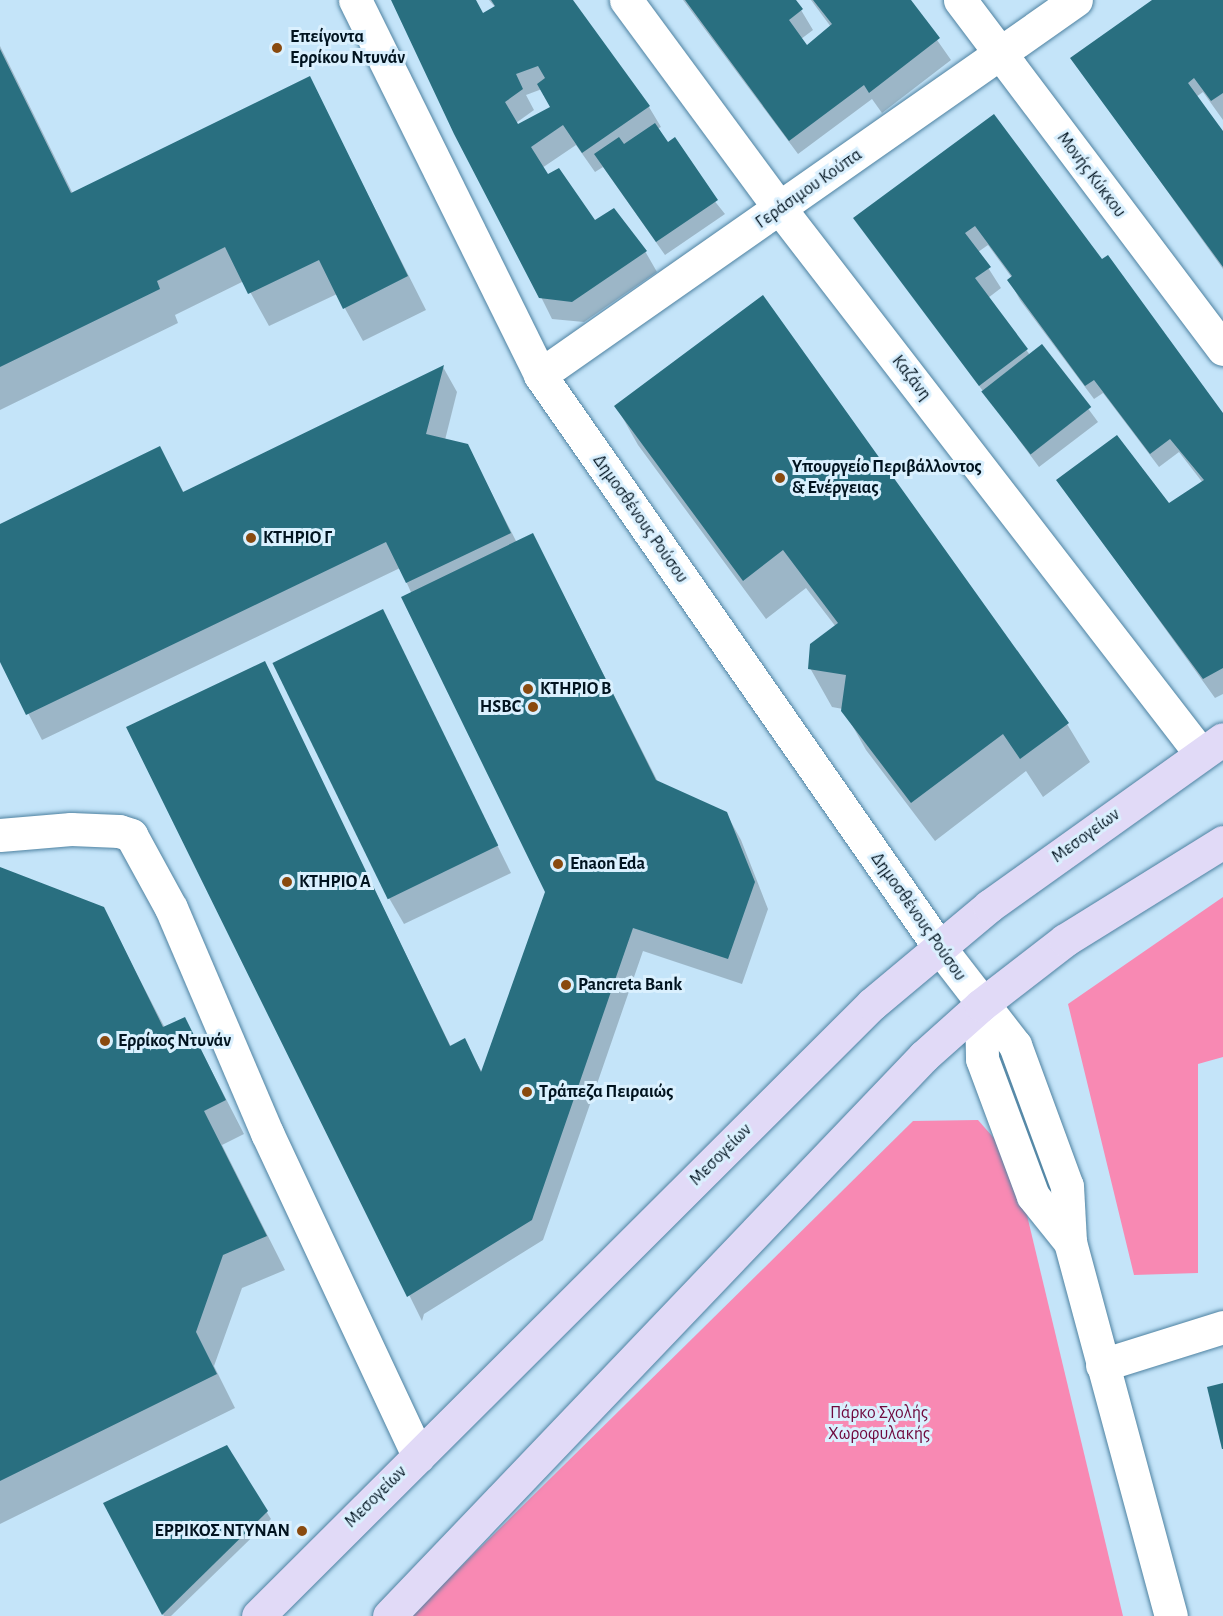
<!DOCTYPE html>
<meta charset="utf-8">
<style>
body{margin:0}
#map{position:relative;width:1223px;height:1616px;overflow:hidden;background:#c4e4f9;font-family:"Alegreya Sans",sans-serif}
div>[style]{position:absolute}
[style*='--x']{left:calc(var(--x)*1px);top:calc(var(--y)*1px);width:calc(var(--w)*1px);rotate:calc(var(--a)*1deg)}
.forest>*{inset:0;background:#f889b3}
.shadow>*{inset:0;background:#0003}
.building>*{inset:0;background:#296f80;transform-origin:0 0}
.roads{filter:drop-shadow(0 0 2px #4e82a1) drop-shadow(0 0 2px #4e82a1)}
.minor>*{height:33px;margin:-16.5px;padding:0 16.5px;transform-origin:16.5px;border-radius:16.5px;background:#fff}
.major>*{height:33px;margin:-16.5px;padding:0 16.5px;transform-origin:16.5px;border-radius:16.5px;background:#e1daf7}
.dots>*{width:16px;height:16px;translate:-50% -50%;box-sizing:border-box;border:3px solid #daf0fe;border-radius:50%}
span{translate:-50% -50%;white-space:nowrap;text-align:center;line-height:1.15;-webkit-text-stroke:6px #daf0fe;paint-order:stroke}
.poi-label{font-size:18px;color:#01131f;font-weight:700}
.left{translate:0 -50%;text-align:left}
.right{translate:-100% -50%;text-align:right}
.street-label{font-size:18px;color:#01131f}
.park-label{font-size:18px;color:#6f093e}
</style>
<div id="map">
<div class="forest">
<i style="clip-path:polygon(1223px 897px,1223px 1057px,1198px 1064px,1198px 1273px,1134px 1275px,1068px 1004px)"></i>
<i style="clip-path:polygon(978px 1120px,1014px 1161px,1123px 1616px,411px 1616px,913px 1121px)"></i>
</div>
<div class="shadow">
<i style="clip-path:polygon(evenodd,393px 0,475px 0,482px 15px,495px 7px,489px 0,571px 0,649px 107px,661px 127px,657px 129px,725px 214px,665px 255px,603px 167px,595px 172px,576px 145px,542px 168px,547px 176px,595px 222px,645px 251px,657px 272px,584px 322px,552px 319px,393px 0,542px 89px,552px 107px,518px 126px,516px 123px,534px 110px,526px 95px,542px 89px)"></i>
<i style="clip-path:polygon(683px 0,795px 0,813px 30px,801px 39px,806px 47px,831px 27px,811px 0,909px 0,951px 60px,882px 113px,872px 99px,798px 154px)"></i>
<i style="clip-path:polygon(1155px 0,1223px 0,1223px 120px,1203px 92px,1196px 97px,1223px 133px,1223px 269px,1072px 58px)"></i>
<i style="clip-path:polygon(0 46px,73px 194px,309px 78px,426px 310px,363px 341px,337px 294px,269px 326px,244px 281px,175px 315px,178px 323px,0 410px)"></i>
<i style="clip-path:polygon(994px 116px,1102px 262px,1223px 415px,1223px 694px,1215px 698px,1058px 480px,1169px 505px,1203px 483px,1179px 452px,1159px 467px,1103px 393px,1094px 399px,1020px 300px,1009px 280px,1012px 278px,988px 245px,978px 252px,1001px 288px,988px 298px,1030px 355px,1042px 346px,1098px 422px,1039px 467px,855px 218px)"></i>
<i style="clip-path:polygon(443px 367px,457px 392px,445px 440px,467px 445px,517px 543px,533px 535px,658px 782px,726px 813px,741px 840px,768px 909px,742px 984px,643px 951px,543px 1240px,424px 1314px,422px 1321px,128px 727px,264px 663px,451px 1047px,464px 1040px,484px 1076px,547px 892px,400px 568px,42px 740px,0 659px,0 525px,160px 448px,184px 493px)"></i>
<i style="clip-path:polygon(616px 406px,1067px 724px,1090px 762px,1043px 797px,1026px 771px,935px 841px,866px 750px,843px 709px,832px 707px,810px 668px,836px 627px,806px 588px,766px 619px,638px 445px)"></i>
<i style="clip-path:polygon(382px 611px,511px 873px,404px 924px,389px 898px)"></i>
<i style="clip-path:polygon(0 869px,103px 909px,165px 1028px,185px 1019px,244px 1134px,222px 1145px,285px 1270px,242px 1288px,214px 1366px,235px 1408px,0 1524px)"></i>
<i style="clip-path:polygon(226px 1446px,271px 1519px,171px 1616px,164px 1616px,105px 1504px)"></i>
</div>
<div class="building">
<i style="clip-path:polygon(evenodd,391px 0,476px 0,483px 13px,495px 6px,491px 0,573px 0,650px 106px,582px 153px,563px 125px,531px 147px,548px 174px,559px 168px,595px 220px,614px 208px,647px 251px,572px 302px,539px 298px,454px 134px,391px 0,538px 66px,545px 78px,537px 84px,550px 107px,518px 124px,505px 102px,523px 89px,516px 74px,538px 66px)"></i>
<i style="clip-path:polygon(685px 0,796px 0,803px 9px,789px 20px,807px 45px,832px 24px,813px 0,911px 0,940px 38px,869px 93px,864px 85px,789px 141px)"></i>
<i style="clip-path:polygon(1152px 0,1223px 0,1223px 93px,1211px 101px,1194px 78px,1188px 83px,1223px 131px,1223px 267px,1070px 58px)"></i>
<i style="clip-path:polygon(0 49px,71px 193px,310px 76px,408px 276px,343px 309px,319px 260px,248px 294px,225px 247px,157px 281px,160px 289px,0 367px)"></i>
<i style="clip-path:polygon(994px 114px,1102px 259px,1108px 255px,1223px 413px,1223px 668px,1203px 679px,1056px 480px,1117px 435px,1169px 503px,1204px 480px,1170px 439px,1150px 454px,1094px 380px,1085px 386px,1007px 280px,1012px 276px,975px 226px,965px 233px,991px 267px,975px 278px,1028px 349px,979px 386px,853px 218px)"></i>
<i style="clip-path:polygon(655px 123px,668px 142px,675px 137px,718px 200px,656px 242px,594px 154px,619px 137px,624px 144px)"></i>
<i style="clip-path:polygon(763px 295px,1069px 723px,1020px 759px,1003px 734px,911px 803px,841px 711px,846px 675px,808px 669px,810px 644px,838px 623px,783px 550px,743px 581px,614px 406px)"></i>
<i style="left:1042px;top:344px;width:80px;height:77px;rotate:52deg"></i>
<i style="clip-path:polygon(444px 365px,426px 434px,468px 444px,511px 533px,406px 583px,386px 542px,26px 715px,0 662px,0 524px,160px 446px,183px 492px)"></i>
<i style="clip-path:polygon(533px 533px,656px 780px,727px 812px,755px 882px,728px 959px,633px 928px,532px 1220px,407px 1297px,126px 727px,265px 661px,450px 1046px,465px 1038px,481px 1072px,545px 892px,401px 597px)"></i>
<i style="left:383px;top:609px;width:263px;height:123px;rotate:64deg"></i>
<i style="clip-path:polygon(0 867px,104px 907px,163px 1027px,185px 1017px,226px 1100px,204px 1111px,267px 1236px,223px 1255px,196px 1332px,217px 1374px,0 1481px)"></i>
<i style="clip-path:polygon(1223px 1383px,1223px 1449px,1222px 1449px,1207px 1387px)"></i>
<i style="clip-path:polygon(227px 1445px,268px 1511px,162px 1615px,103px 1503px)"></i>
</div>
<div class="roads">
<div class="minor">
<i style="--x:355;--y:0;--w:418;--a:63.7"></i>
<i style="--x:540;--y:375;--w:697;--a:55.1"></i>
<i style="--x:939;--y:947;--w:124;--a:52.2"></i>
<i style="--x:1015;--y:1045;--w:150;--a:69.8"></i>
<i style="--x:1067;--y:1186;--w:56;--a:86.9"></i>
<i style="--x:1070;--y:1242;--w:387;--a:74.9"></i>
<i style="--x:626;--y:0;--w:261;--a:53.6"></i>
<i style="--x:781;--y:210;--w:686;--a:52.34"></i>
<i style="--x:960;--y:0;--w:437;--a:53"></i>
<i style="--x:540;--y:375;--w:654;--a:-34.98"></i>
<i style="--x:0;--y:835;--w:71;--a:-4.8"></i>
<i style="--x:71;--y:829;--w:48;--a:2.4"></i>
<i style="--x:119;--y:831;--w:13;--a:18"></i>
<i style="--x:131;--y:835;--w:83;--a:61.3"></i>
<i style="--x:171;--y:908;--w:245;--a:66.9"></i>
<i style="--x:267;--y:1133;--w:357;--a:64.9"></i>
<i style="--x:981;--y:1005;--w:54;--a:88.9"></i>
<i style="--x:982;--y:1059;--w:146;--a:69.6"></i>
<i style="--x:1033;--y:1196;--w:59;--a:51.2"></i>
<i style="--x:1102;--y:1365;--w:127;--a:-17.4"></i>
</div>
<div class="major">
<i style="--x:258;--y:1616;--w:867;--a:-44.91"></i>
<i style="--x:872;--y:1004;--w:153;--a:-39.9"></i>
<i style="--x:989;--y:906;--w:287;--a:-35.5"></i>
<i style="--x:389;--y:1616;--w:774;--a:-46.31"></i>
<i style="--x:924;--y:1056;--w:76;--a:-41.8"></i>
<i style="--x:981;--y:1005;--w:106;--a:-37.7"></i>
<i style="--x:1065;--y:940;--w:186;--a:-31.8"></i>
</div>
</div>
<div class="dots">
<i style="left:277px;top:48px;background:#894a0f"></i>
<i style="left:780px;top:478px;background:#894a0f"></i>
<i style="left:251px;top:538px;background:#894a0f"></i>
<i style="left:528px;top:689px;background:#894a0f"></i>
<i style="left:533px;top:707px;background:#894a0f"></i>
<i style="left:558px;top:864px;background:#894a0f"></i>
<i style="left:287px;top:882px;background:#894a0f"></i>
<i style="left:566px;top:985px;background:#894a0f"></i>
<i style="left:105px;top:1041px;background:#894a0f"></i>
<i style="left:527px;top:1092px;background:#894a0f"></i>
<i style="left:302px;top:1531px;background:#894a0f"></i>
</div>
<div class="poi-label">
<span class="left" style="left:290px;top:48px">Επείγοντα<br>Ερρίκου Ντυνάν</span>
<span class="left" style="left:792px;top:478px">Υπουργείο Περιβάλλοντος<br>&amp; Ενέργειας</span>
<span class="left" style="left:263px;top:538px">ΚΤΗΡΙΟ Γ</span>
<span class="left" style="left:540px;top:689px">ΚΤΗΡΙΟ Β</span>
<span class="right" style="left:521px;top:707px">HSBC</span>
<span class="left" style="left:570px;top:864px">Enaon Eda</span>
<span class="left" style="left:299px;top:882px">ΚΤΗΡΙΟ Α</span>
<span class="left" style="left:578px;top:985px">Pancreta Bank</span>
<span class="left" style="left:118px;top:1041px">Ερρίκος Ντυνάν</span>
<span class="left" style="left:539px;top:1092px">Τράπεζα Πειραιώς</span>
<span class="right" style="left:290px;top:1531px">ΕΡΡΙΚΟΣ ΝΤΥΝΑΝ</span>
</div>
<div class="street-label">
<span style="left:1091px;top:175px;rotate:53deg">Μονής Κύκκου</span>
<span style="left:809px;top:189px;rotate:-35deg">Γεράσιμου Κούπα</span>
<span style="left:911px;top:378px;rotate:52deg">Καζάνη</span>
<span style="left:640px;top:519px;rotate:55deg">Δημοσθένους Ρούσου</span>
<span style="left:1086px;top:836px;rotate:-36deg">Μεσογείων</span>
<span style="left:918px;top:917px;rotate:55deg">Δημοσθένους Ρούσου</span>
<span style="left:721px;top:1155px;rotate:-45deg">Μεσογείων</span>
<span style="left:376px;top:1497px;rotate:-45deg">Μεσογείων</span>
</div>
<div class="park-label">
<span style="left:879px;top:1424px">Πάρκο Σχολής<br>Χωροφυλακής</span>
</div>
</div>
